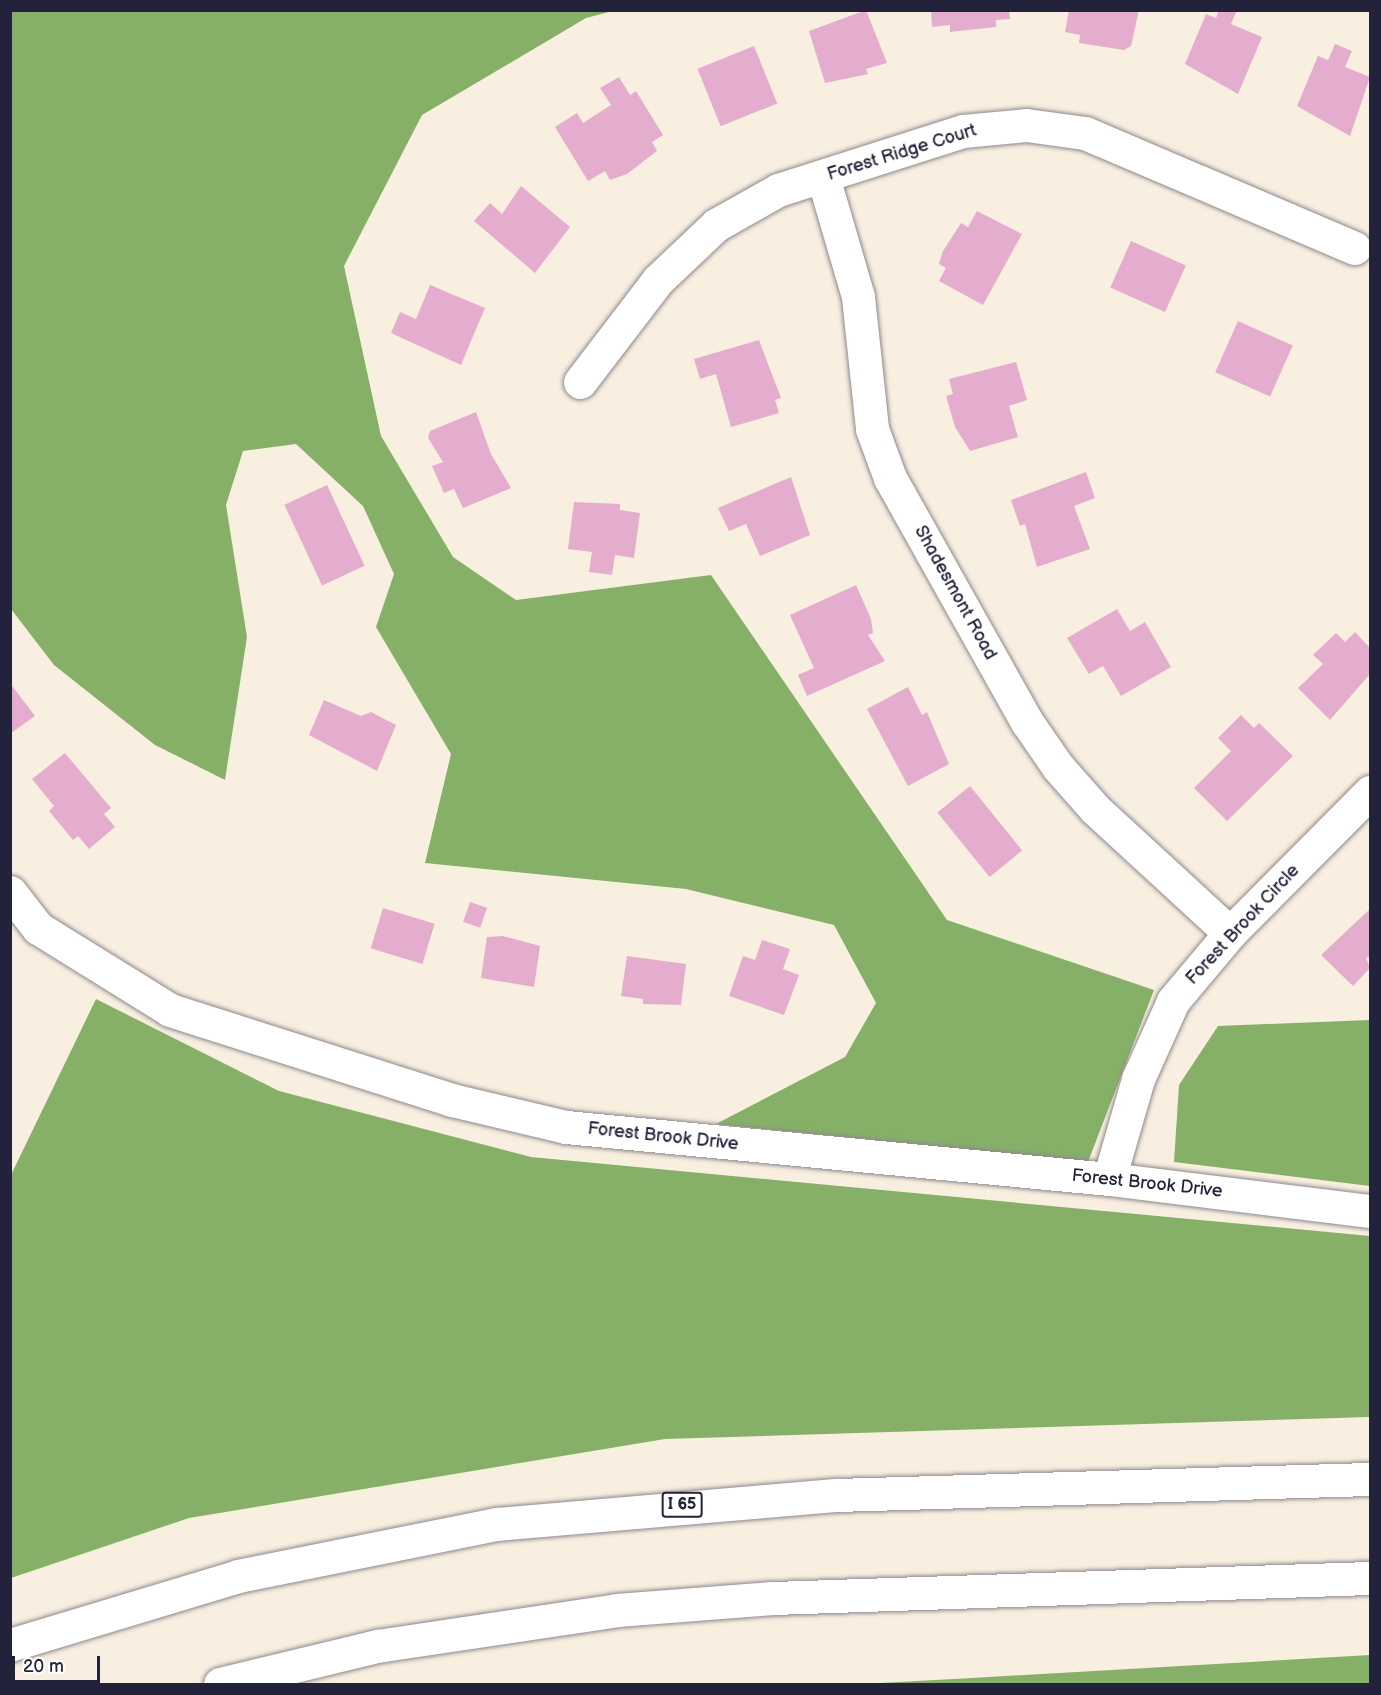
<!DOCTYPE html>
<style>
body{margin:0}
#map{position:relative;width:1381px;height:1695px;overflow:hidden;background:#f9efe0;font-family:"Balsamiq Sans",sans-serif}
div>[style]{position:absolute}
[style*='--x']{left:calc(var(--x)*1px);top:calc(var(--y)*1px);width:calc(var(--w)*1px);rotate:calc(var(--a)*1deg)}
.forest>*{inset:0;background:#86b068}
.building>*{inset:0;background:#e4adcd;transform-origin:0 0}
.roads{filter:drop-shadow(0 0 2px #8e888e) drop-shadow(0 0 2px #8e888e)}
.minor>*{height:33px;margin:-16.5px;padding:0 16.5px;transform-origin:16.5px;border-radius:16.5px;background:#fff}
.highway>*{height:33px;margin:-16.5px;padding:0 16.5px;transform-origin:16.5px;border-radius:16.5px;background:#fff}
span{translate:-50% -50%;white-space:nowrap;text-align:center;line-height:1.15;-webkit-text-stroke:4.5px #fff;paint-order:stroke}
.shield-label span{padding:2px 4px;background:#fff;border:2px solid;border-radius:4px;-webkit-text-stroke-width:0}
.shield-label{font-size:16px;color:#22223b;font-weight:700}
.street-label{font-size:18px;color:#22223b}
.frame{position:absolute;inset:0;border:12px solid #22223b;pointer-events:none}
.scale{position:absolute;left:12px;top:1656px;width:88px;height:27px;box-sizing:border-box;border:3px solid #22223b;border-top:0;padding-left:8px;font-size:18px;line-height:21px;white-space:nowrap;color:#22223b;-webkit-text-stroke:4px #fff;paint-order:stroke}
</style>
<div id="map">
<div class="forest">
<i style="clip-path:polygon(11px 11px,613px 11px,586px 18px,422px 115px,344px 266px,381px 436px,453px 557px,516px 600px,711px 575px,947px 920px,1154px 990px,1088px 1162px,716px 1124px,845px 1057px,876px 1003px,834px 925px,686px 889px,425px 863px,451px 754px,376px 627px,394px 574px,363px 506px,296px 444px,243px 451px,226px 505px,247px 637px,225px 780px,155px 745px,54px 665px,11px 609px)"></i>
<i style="clip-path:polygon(96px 999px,279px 1091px,531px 1157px,1370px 1236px,1370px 1417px,665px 1439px,189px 1518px,11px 1578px,11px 1175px)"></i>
<i style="clip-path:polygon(1370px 1020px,1370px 1186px,1174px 1162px,1179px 1085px,1218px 1026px)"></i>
<i style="clip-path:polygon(1370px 1655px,1370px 1684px,862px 1684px,972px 1678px)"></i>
</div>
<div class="building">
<i style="clip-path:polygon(866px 10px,887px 63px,866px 69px,868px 74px,825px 83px,809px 31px)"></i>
<i style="clip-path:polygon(931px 10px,1009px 10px,1010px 19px,996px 20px,996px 27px,950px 32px,950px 25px,932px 27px)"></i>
<i style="clip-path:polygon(1069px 10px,1139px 10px,1131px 46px,1124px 50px,1079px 43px,1080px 35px,1065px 32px)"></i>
<i style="clip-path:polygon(1219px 10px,1237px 10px,1231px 24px,1262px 37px,1238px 94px,1185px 64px,1206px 14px,1216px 18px)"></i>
<i style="clip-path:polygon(1335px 44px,1352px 51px,1345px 67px,1370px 77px,1350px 136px,1297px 106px,1318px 56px,1328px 60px)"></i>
<i style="left:754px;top:46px;width:62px;height:61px;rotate:68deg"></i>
<i style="clip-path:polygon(619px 77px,630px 95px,636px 91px,663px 135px,652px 142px,657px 151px,627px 174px,610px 180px,605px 171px,588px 181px,555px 127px,577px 113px,583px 123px,611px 105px,600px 88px)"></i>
<i style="clip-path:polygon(521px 186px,570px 227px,535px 273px,474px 221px,490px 203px,502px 214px)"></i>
<i style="clip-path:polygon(977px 211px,1022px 234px,983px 305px,939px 281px,946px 268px,939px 264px,943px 251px,961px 223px,968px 227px)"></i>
<i style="left:1131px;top:241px;width:60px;height:51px;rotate:24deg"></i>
<i style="clip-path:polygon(430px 285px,485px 308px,461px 365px,391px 333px,400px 312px,416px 319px)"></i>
<i style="left:1238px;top:321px;width:60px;height:56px;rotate:24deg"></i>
<i style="clip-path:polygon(759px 340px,781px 398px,775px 400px,779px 413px,731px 427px,716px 374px,700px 379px,694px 359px)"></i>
<i style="clip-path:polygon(1016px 362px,1027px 400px,1009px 406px,1018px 437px,970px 451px,955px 427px,946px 396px,953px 394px,949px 379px)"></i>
<i style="clip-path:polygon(476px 412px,491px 454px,511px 488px,463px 508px,454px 489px,444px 493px,432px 466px,443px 462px,428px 438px,430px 431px)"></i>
<i style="clip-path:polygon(1086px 472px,1095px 498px,1074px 506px,1090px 549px,1037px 567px,1025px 524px,1020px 526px,1011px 500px)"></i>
<i style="clip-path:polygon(791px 477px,810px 535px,760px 556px,746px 524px,729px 531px,718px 508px)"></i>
<i style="left:327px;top:485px;width:89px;height:47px;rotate:65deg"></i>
<i style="clip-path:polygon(574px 502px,620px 504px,620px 510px,640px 513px,634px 558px,615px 555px,612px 575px,589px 572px,592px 552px,568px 549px)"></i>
<i style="clip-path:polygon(856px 585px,871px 619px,873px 633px,868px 635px,885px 661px,807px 696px,798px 675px,814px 668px,790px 615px)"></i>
<i style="clip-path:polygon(1117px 609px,1130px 631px,1145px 622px,1171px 667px,1121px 696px,1103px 666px,1089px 674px,1067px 638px)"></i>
<i style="clip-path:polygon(1355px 632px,1370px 648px,1370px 674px,1330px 720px,1298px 688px,1323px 664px,1313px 655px,1336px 633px,1345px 642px)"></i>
<i style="clip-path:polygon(10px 683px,35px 716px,10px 734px)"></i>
<i style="clip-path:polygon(908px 687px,922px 715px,927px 712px,949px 764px,908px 786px,867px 709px)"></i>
<i style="clip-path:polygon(324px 700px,361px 716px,371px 712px,396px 725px,377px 771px,309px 735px)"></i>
<i style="clip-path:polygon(1241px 715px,1254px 728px,1259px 723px,1293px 756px,1227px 821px,1194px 788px,1231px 751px,1218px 738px)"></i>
<i style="clip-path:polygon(65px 753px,111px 808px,104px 814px,115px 827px,89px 849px,78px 836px,73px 840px,49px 811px,54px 806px,32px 779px)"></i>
<i style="left:970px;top:786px;width:83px;height:42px;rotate:51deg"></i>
<i style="left:470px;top:902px;width:18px;height:21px;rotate:19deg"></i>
<i style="left:383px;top:908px;width:54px;height:42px;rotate:17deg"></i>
<i style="clip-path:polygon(1370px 909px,1370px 956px,1366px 958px,1370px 968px,1353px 986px,1321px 955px)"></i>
<i style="clip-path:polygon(503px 936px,540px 946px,534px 987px,481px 978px,487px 937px)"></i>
<i style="clip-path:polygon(762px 940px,790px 949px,783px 969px,799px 975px,784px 1015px,729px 996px,743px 956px,755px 960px)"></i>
<i style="clip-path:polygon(627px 956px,686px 964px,681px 1005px,643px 1004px,643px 999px,621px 996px)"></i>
</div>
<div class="roads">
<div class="minor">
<i style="--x:823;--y:177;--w:125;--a:73.7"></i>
<i style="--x:858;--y:297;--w:133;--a:83.9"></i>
<i style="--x:872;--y:429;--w:52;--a:69.8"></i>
<i style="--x:890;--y:478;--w:280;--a:60.7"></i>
<i style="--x:1027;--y:722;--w:55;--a:55.4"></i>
<i style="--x:1058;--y:767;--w:56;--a:48.6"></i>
<i style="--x:1095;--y:809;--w:183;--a:42.6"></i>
<i style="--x:580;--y:382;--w:128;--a:-52.6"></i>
<i style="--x:658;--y:280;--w:80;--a:-43.5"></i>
<i style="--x:716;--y:225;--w:71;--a:-29.4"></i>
<i style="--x:778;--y:190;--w:194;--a:-17.7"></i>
<i style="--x:963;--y:131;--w:63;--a:-5.4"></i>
<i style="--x:1026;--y:125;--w:60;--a:7.7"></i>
<i style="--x:1085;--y:133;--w:293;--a:23.1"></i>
<i style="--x:10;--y:892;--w:46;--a:52.1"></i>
<i style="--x:38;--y:928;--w:155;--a:31.8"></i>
<i style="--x:170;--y:1010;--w:296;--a:17.7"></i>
<i style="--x:452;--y:1100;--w:117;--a:13.3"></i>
<i style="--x:566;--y:1127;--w:545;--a:5.47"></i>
<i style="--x:1109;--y:1179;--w:263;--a:7"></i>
<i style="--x:1109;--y:1179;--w:104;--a:-73.8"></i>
<i style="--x:1138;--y:1079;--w:85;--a:-65.8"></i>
<i style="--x:1173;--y:1001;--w:89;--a:-50"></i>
<i style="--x:1230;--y:933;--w:199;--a:-45.2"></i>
</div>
<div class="highway">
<i style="--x:10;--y:1645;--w:238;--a:-16.8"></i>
<i style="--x:238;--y:1576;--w:264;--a:-11.4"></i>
<i style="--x:497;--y:1524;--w:340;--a:-4.9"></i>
<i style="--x:836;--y:1495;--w:534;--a:-1.72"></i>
<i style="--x:220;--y:1684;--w:162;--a:-13.6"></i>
<i style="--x:377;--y:1646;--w:243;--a:-8.5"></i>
<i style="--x:617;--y:1610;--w:156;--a:-4.4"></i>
<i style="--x:773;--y:1598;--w:597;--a:-1.92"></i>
</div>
</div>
<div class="shield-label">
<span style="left:682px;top:1505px">I 65</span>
</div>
<div class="street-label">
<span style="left:902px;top:153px;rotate:-17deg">Forest Ridge Court</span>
<span style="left:955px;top:593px;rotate:61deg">Shadesmont Road</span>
<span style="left:1243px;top:925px;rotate:-47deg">Forest Brook Circle</span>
<span style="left:663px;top:1137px;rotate:6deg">Forest Brook Drive</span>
<span style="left:1147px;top:1184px;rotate:6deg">Forest Brook Drive</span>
</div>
<div class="frame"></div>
<div class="scale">20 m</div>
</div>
